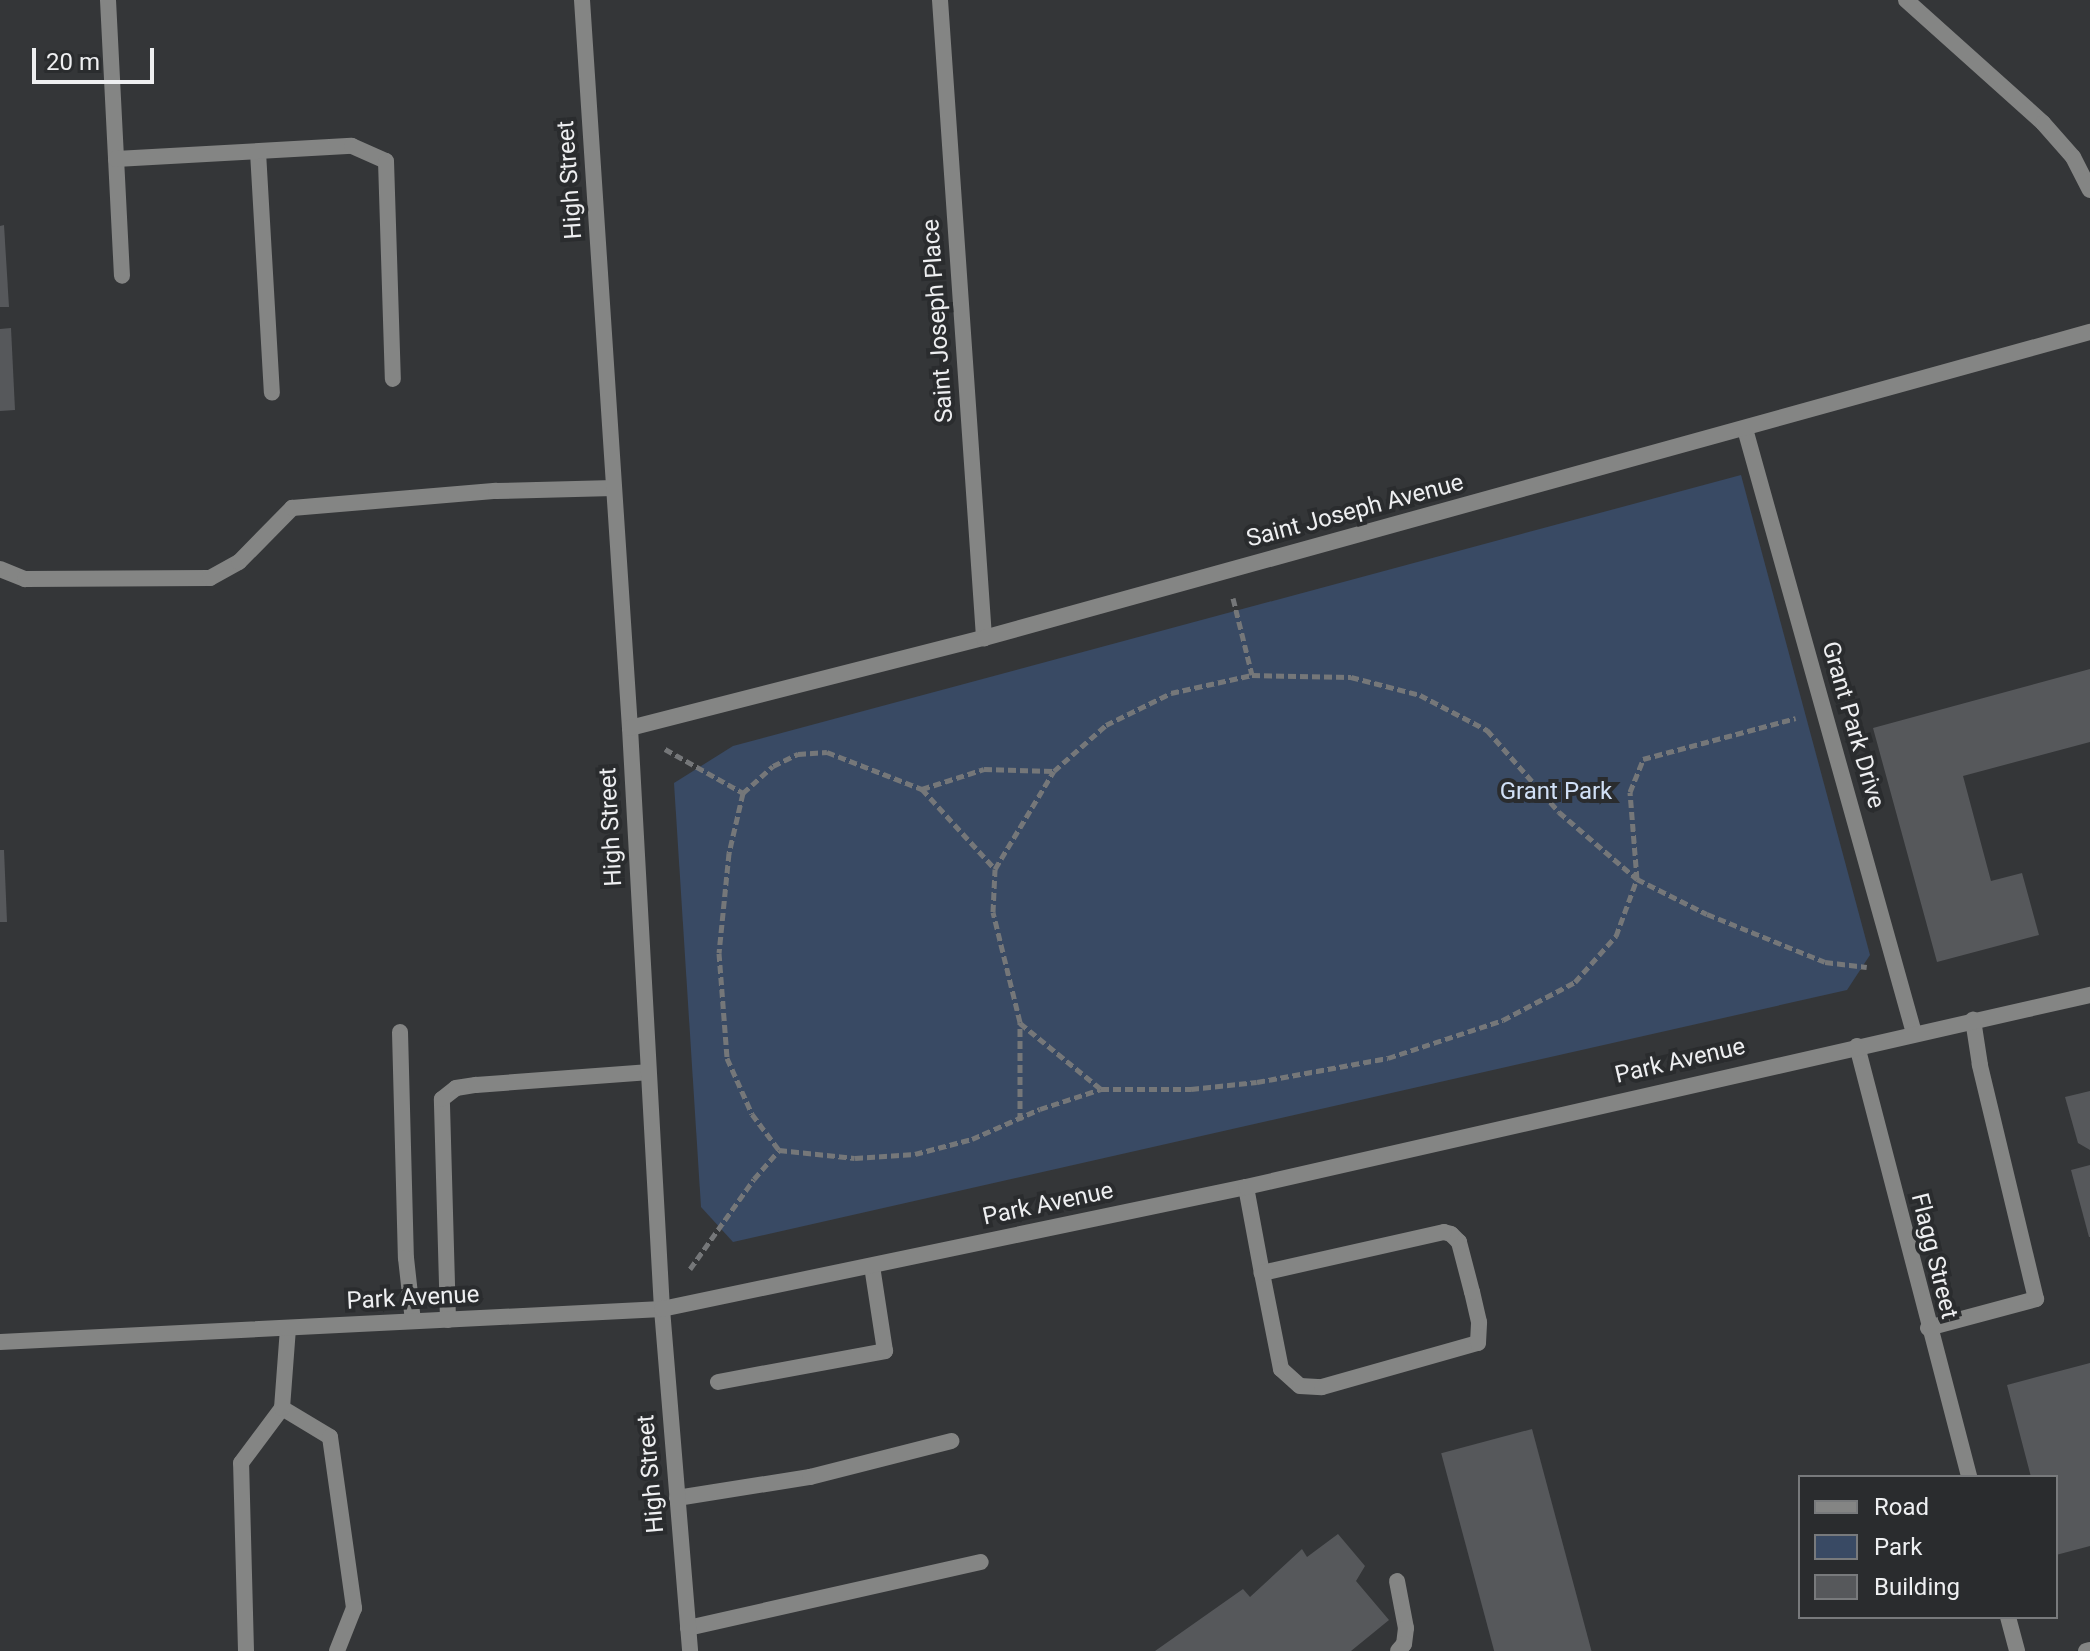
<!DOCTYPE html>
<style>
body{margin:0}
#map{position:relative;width:2090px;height:1651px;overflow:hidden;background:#343638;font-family:Roboto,sans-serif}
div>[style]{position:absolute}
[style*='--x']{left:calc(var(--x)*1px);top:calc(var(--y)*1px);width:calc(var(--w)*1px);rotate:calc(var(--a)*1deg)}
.green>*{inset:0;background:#394a64}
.building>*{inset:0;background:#56585b;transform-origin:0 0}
.path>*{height:5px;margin-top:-2.5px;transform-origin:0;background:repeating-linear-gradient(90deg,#757779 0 8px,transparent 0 12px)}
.service>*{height:16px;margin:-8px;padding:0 8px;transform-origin:8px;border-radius:8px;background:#848584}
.minor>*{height:16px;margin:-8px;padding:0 8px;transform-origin:8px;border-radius:8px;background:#848584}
.tertiary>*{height:16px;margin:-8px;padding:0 8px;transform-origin:8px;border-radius:8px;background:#848584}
span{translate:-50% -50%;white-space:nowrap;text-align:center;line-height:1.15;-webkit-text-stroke:8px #2a2c2e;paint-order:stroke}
.street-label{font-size:24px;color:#eeeff1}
.park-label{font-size:24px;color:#d1e0f6}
.legend{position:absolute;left:1798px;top:1475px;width:260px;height:144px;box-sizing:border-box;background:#2a2c2e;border:2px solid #787a7c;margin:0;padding:10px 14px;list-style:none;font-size:24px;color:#eeeff1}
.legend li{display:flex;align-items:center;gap:16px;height:40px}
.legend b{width:40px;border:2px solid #787a7c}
.scale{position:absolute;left:32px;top:48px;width:122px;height:36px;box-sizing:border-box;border:4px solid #eeeff1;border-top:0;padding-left:10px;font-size:24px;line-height:28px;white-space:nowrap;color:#eeeff1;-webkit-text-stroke:6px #2a2c2e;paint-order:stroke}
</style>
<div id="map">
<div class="green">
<i style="clip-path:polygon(1741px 475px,1870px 955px,1847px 990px,733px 1242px,701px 1207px,674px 783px,733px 746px)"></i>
</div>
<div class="building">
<i style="clip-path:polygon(4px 225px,9px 307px,0 307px,0 226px)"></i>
<i style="clip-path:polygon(11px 328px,15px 410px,0 411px,0 329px)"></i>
<i style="clip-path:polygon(2090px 669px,2090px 742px,1963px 776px,1991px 881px,2022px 873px,2039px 935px,1937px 962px,1873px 728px)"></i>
<i style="clip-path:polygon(0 850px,4px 850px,7px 922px,0 922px)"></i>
<i style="clip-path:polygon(2090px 1091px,2090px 1150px,2078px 1143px,2065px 1097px)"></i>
<i style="clip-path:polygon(2090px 1165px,2090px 1237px,2089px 1237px,2071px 1170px)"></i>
<i style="clip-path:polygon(2090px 1363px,2090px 1546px,2056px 1555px,2056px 1477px,2031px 1477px,2007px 1385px)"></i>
<i style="left:1532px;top:1429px;width:230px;height:94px;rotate:75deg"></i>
<i style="clip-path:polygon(1338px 1534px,1365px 1566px,1356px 1581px,1389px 1620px,1351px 1651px,1155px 1651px,1243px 1589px,1250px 1597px,1302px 1549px,1307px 1557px)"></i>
</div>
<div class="path">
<i style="--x:1233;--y:598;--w:79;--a:76.1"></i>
<i style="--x:665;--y:749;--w:90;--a:29.4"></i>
<i style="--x:743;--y:793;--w:62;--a:103.1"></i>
<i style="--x:729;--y:853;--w:100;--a:95.7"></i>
<i style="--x:719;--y:953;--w:105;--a:85.6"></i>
<i style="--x:727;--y:1058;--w:61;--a:65.9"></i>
<i style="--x:752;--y:1114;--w:45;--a:53.1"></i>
<i style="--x:922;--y:789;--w:65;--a:-17.9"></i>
<i style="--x:984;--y:769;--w:70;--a:1.6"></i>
<i style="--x:743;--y:793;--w:40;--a:-42"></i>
<i style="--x:773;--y:766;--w:28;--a:-26"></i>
<i style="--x:798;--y:754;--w:29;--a:-4"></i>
<i style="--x:827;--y:752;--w:102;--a:21.3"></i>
<i style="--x:922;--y:789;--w:108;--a:47.6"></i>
<i style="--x:1020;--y:1023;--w:104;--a:39.2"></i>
<i style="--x:1020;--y:1120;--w:98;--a:-90"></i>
<i style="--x:1020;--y:1022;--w:113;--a:-103.8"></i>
<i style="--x:993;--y:912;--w:43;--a:-87.3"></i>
<i style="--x:995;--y:869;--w:114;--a:-59"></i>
<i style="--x:1054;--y:771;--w:69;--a:-41.5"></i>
<i style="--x:1106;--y:725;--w:72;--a:-26.2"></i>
<i style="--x:1171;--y:693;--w:83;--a:-12.5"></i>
<i style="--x:1252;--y:675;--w:99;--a:1.2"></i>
<i style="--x:1351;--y:677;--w:71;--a:14.6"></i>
<i style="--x:1420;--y:695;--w:76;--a:27.6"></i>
<i style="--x:1487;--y:730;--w:109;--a:48.7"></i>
<i style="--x:1559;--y:812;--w:103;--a:40.7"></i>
<i style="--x:1637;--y:879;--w:78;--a:26.6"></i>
<i style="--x:1707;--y:914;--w:127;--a:22.1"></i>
<i style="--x:1825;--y:962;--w:42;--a:6.8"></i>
<i style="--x:690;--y:1269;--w:110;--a:-54.6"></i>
<i style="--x:754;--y:1179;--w:38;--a:-49"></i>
<i style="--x:779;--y:1150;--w:76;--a:6"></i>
<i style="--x:855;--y:1158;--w:60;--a:-3.8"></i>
<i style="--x:915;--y:1154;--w:59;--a:-14.7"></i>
<i style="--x:972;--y:1139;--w:74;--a:-23.8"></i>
<i style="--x:1040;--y:1109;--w:64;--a:-18.2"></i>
<i style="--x:1101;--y:1089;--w:90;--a:0"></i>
<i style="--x:1191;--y:1089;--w:66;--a:-6.1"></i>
<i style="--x:1257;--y:1082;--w:133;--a:-10.4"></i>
<i style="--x:1388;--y:1058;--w:121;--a:-18.3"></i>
<i style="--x:1503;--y:1020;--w:81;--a:-27.8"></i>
<i style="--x:1575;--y:982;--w:62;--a:-48.3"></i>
<i style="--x:1616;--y:936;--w:61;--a:-69.8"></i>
<i style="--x:1637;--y:879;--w:87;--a:-94.6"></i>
<i style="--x:1630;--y:792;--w:35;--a:-68"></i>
<i style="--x:1643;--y:759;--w:158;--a:-15"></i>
</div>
<div class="service">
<i style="--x:108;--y:0;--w:276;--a:87.1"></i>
<i style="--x:940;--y:0;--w:640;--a:86.05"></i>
<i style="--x:258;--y:152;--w:241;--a:86.7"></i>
<i style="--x:116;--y:159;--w:236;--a:-3.2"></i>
<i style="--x:352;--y:146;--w:37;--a:24"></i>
<i style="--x:386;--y:161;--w:218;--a:88.2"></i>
<i style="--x:0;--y:569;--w:27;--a:22"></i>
<i style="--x:25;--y:579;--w:185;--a:-0.3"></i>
<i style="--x:210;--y:578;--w:33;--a:-29"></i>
<i style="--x:239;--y:562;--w:76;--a:-45.5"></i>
<i style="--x:292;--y:508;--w:205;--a:-4.8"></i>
<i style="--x:496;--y:491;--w:118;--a:-1.5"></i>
<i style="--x:400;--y:1032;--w:226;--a:88.5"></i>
<i style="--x:406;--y:1258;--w:63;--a:83.7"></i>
<i style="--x:1246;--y:1187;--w:87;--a:79.5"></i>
<i style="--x:1262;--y:1273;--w:98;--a:78.8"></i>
<i style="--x:1281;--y:1369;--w:25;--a:42"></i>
<i style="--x:1300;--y:1386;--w:22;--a:3"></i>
<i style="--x:1322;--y:1387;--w:162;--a:-15.8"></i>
<i style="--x:1478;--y:1343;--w:21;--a:-87"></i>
<i style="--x:1479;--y:1322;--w:31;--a:-103"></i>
<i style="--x:1472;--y:1292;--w:52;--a:-104.6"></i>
<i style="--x:1459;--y:1242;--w:11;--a:-135"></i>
<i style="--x:1451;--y:1234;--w:7;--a:-164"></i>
<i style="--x:1444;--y:1232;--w:187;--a:167.3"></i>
<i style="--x:448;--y:1320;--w:221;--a:-91.6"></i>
<i style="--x:442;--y:1099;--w:18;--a:-38"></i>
<i style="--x:456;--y:1088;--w:20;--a:-9"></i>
<i style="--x:476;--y:1085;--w:171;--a:-4.3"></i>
<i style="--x:1928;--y:1328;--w:112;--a:-15"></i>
<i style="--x:2036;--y:1299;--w:241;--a:-103.5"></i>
<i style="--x:1980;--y:1065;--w:46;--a:-98.8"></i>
<i style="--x:718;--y:1382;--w:170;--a:-10.5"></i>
<i style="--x:885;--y:1351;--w:86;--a:-98.7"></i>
<i style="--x:282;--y:1408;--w:56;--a:31.1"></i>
<i style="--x:330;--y:1437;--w:173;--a:82"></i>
<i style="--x:354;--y:1608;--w:46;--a:111.6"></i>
<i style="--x:677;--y:1498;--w:135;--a:-9"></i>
<i style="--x:810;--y:1477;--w:146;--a:-14.3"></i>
<i style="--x:1397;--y:1581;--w:48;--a:79.2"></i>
<i style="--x:1406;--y:1628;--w:16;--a:97"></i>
<i style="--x:1404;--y:1644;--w:9;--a:131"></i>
<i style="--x:688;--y:1628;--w:300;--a:-12.7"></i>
<i style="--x:246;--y:1651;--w:188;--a:-91.5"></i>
<i style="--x:241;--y:1463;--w:69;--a:-53.3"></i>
<i style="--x:282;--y:1408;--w:80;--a:-85.7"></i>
</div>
<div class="minor">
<i style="--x:582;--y:0;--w:730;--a:86.23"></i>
<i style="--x:630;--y:728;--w:582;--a:86.85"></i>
<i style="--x:662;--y:1309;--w:343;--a:85.3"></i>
<i style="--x:1906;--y:0;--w:184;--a:41.9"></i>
<i style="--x:2043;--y:123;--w:45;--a:48.6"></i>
<i style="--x:2073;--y:157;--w:37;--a:63"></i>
<i style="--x:1745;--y:429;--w:627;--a:74.37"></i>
<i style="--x:630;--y:728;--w:365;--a:-14.3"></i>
<i style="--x:984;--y:638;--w:1148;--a:-15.47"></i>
<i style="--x:1857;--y:1046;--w:445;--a:75.4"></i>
<i style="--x:2008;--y:1617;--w:35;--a:75"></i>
<i style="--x:2086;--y:1651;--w:4;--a:-14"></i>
</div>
<div class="tertiary">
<i style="--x:0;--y:1342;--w:663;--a:-2.85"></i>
<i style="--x:662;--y:1309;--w:597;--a:-11.8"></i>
<i style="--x:1246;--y:1187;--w:866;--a:-12.82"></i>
</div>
<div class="street-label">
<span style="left:570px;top:180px;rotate:-94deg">High Street</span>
<span style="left:938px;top:321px;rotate:-94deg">Saint Joseph Place</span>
<span style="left:1355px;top:511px;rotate:-15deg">Saint Joseph Avenue</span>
<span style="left:1853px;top:725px;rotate:74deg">Grant Park Drive</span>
<span style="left:611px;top:827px;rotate:-93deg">High Street</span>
<span style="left:1680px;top:1061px;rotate:-13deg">Park Avenue</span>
<span style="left:1048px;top:1204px;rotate:-12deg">Park Avenue</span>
<span style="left:1934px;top:1256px;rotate:76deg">Flagg Street</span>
<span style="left:413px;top:1298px;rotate:-3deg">Park Avenue</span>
<span style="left:651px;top:1474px;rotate:-95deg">High Street</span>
</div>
<div class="park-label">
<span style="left:1556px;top:792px">Grant Park</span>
</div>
<ul class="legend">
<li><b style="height:10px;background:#848584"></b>Road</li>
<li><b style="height:22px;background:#394a64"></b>Park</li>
<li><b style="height:22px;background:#56585b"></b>Building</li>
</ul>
<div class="scale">20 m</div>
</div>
